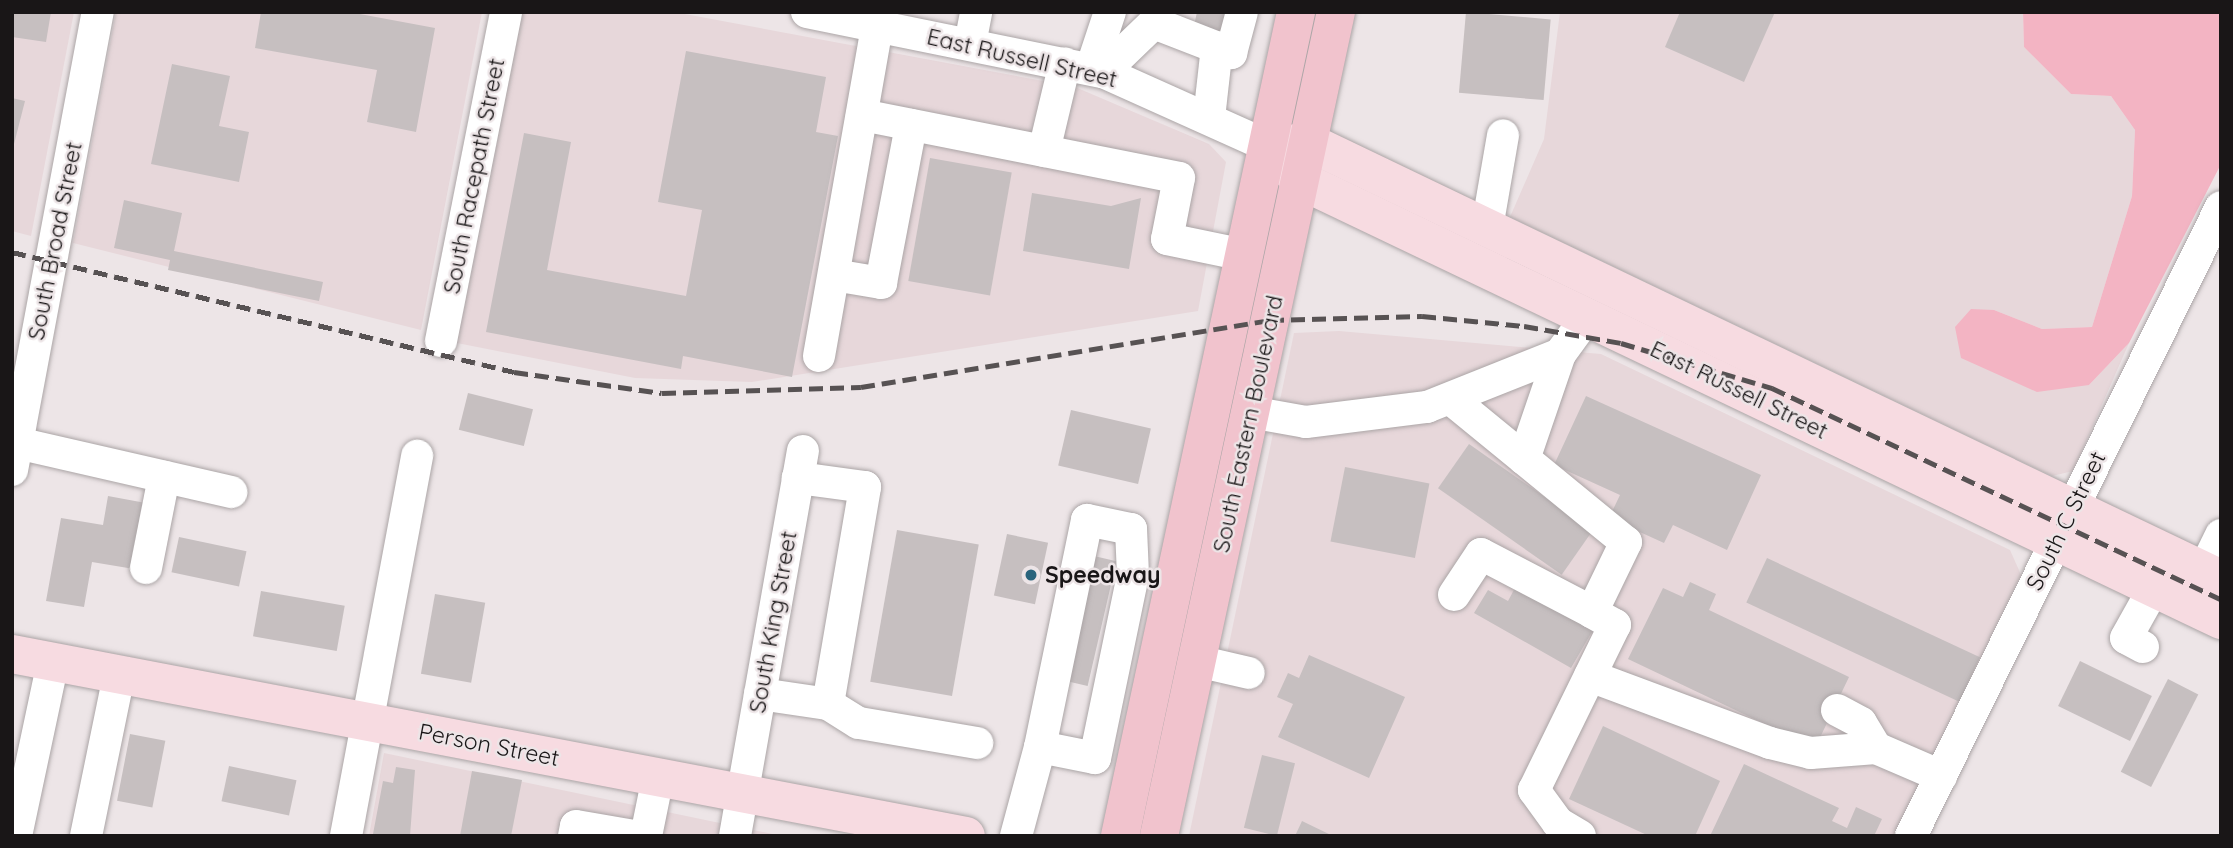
<!DOCTYPE html>
<style>
body{margin:0}
#map{position:relative;width:2233px;height:848px;overflow:hidden;background:#ede5e7;font-family:Quicksand,sans-serif}
div>[style]{position:absolute}
[style*='--x']{left:calc(var(--x)*1px);top:calc(var(--y)*1px);width:calc(var(--w)*1px);rotate:calc(var(--a)*1deg)}
.built>*{inset:0;background:#e7d7da}
.green>*{inset:0;background:#f3b4c3}
.building>*{inset:0;background:#c6bfc0;transform-origin:0 0}
.roads{filter:drop-shadow(0 0 2px #aba5a6) drop-shadow(0 0 2px #aba5a6)}
.minor>*{height:32px;margin:-16px;padding:0 16px;transform-origin:16px;border-radius:16px;background:#fff}
.major>*{height:38px;margin:-19px;padding:0 19px;transform-origin:19px;border-radius:19px;background:#f7dbe1}
.highway>*{height:38px;margin:-19px;padding:0 19px;transform-origin:19px;border-radius:19px;background:#f1c3cd}
.rail>*{height:5px;margin-top:-2.5px;transform-origin:0;background:repeating-linear-gradient(90deg,#575253 0 14px,transparent 0 21px)}
.dots>*{width:19px;height:19px;translate:-50% -50%;box-sizing:border-box;border:4px solid #ede5e7;border-radius:50%}
span{translate:-50% -50%;white-space:nowrap;text-align:center;line-height:1.15;-webkit-text-stroke:5px #ede5e7;paint-order:stroke}
.street-label{font-size:23px;color:#191617}
.poi-label{font-size:23px;color:#191617;font-weight:700}
.left{translate:0 -50%;text-align:left}
.frame{position:absolute;inset:0;border:14px solid #191617;pointer-events:none}
</style>
<div id="map">
<div class="built">
<i style="clip-path:polygon(12px 12px,74px 12px,31px 236px,12px 231px)"></i>
<i style="clip-path:polygon(116px 12px,482px 12px,421px 330px,73px 243px)"></i>
<i style="clip-path:polygon(519px 12px,674px 12px,1075px 87px,1209px 144px,1226px 162px,1198px 311px,752px 382px,635px 378px,457px 343px)"></i>
<i style="clip-path:polygon(1560px 12px,2023px 12px,2024px 47px,2071px 94px,2111px 96px,2135px 130px,2132px 196px,2092px 327px,2042px 329px,1994px 310px,2089px 385px,2129px 343px,2073px 471px,2052px 476px,1510px 217px,1544px 139px)"></i>
<i style="clip-path:polygon(1339px 331px,1601px 354px,2010px 550px,2022px 577px,1895px 836px,1189px 836px,1294px 333px)"></i>
<i style="clip-path:polygon(384px 753px,782px 836px,369px 836px)"></i>
</div>
<div class="green">
<i style="clip-path:polygon(2023px 12px,2221px 12px,2221px 164px,2129px 343px,2089px 385px,2037px 392px,1961px 358px,1955px 327px,1971px 309px,1994px 310px,2042px 329px,2092px 327px,2132px 196px,2135px 130px,2111px 96px,2071px 94px,2024px 47px)"></i>
</div>
<div class="building">
<i style="clip-path:polygon(12px 12px,51px 12px,46px 42px,12px 37px)"></i>
<i style="clip-path:polygon(261px 12px,349px 12px,435px 28px,416px 132px,367px 122px,377px 70px,255px 48px)"></i>
<i style="clip-path:polygon(1197px 12px,1228px 12px,1224px 32px,1194px 26px)"></i>
<i style="left:1466px;top:12px;width:85px;height:81px;rotate:5deg"></i>
<i style="clip-path:polygon(1680px 12px,1775px 12px,1744px 82px,1665px 47px)"></i>
<i style="clip-path:polygon(686px 51px,826px 77px,816px 132px,838px 136px,792px 377px,683px 356px,681px 369px,486px 332px,524px 133px,571px 142px,547px 270px,686px 296px,702px 210px,658px 202px)"></i>
<i style="clip-path:polygon(172px 64px,230px 76px,219px 126px,249px 132px,239px 182px,151px 164px)"></i>
<i style="clip-path:polygon(12px 98px,25px 101px,13px 148px,12px 148px)"></i>
<i style="left:930px;top:158px;width:83px;height:125px;rotate:10deg"></i>
<i style="clip-path:polygon(1032px 193px,1111px 206px,1141px 198px,1129px 269px,1023px 251px)"></i>
<i style="clip-path:polygon(124px 200px,182px 213px,174px 251px,323px 282px,319px 301px,168px 270px,170px 260px,114px 248px)"></i>
<i style="left:468px;top:393px;width:67px;height:38px;rotate:14deg"></i>
<i style="clip-path:polygon(1586px 396px,1761px 475px,1727px 550px,1673px 525px,1664px 543px,1609px 518px,1620px 495px,1554px 465px)"></i>
<i style="left:1071px;top:410px;width:82px;height:57px;rotate:13deg"></i>
<i style="left:1469px;top:444px;width:151px;height:54px;rotate:35deg"></i>
<i style="left:1345px;top:467px;width:86px;height:76px;rotate:11deg"></i>
<i style="clip-path:polygon(108px 496px,151px 504px,140px 570px,92px 562px,84px 607px,46px 601px,61px 518px,103px 525px)"></i>
<i style="left:897px;top:530px;width:83px;height:154px;rotate:10deg"></i>
<i style="left:1007px;top:534px;width:42px;height:63px;rotate:12deg"></i>
<i style="left:179px;top:537px;width:69px;height:36px;rotate:12deg"></i>
<i style="left:1094px;top:556px;width:23px;height:128px;rotate:13deg"></i>
<i style="left:1767px;top:558px;width:235px;height:49px;rotate:25deg"></i>
<i style="clip-path:polygon(1690px 582px,1716px 594px,1709px 610px,1849px 677px,1815px 748px,1628px 659px,1663px 588px,1683px 597px)"></i>
<i style="clip-path:polygon(1516px 586px,1593px 630px,1571px 668px,1474px 613px,1488px 590px,1508px 601px)"></i>
<i style="left:261px;top:591px;width:85px;height:46px;rotate:10deg"></i>
<i style="left:435px;top:594px;width:51px;height:81px;rotate:10deg"></i>
<i style="clip-path:polygon(1309px 655px,1405px 697px,1369px 778px,1278px 737px,1293px 704px,1277px 697px,1288px 673px,1299px 678px)"></i>
<i style="left:2080px;top:661px;width:80px;height:50px;rotate:26deg"></i>
<i style="left:2168px;top:679px;width:34px;height:104px;rotate:27deg"></i>
<i style="clip-path:polygon(1603px 726px,1720px 781px,1695px 836px,1649px 836px,1569px 799px)"></i>
<i style="left:130px;top:734px;width:36px;height:68px;rotate:11deg"></i>
<i style="left:1262px;top:755px;width:34px;height:75px;rotate:14deg"></i>
<i style="clip-path:polygon(1744px 764px,1839px 808px,1832px 821px,1847px 828px,1856px 807px,1882px 819px,1874px 836px,1710px 836px)"></i>
<i style="left:229px;top:766px;width:69px;height:36px;rotate:12deg"></i>
<i style="clip-path:polygon(396px 767px,415px 770px,410px 836px,373px 834px,383px 781px,393px 783px)"></i>
<i style="clip-path:polygon(472px 771px,522px 780px,511px 836px,460px 836px)"></i>
<i style="clip-path:polygon(1302px 821px,1333px 836px,1295px 836px)"></i>
</div>
<div class="roads">
<div class="minor">
<i style="--x:807;--y:12;--w:302;--a:11.5"></i>
<i style="--x:1103;--y:72;--w:181;--a:24.2"></i>
<i style="--x:970;--y:44;--w:33;--a:-79"></i>
<i style="--x:1091;--y:69;--w:60;--a:-71.6"></i>
<i style="--x:1103;--y:72;--w:71;--a:-43.9"></i>
<i style="--x:1154;--y:23;--w:83;--a:21.3"></i>
<i style="--x:1231;--y:53;--w:42;--a:-75"></i>
<i style="--x:862;--y:115;--w:323;--a:11.2"></i>
<i style="--x:1179;--y:178;--w:62;--a:101.1"></i>
<i style="--x:1167;--y:239;--w:79;--a:11.7"></i>
<i style="--x:1209;--y:118;--w:71;--a:-83.6"></i>
<i style="--x:1044;--y:151;--w:90;--a:-76.6"></i>
<i style="--x:1487;--y:228;--w:94;--a:-80.2"></i>
<i style="--x:834;--y:275;--w:48;--a:9.7"></i>
<i style="--x:881;--y:283;--w:161;--a:-79.2"></i>
<i style="--x:441;--y:341;--w:335;--a:-78.8"></i>
<i style="--x:819;--y:356;--w:335;--a:-80"></i>
<i style="--x:1451;--y:399;--w:226;--a:39.3"></i>
<i style="--x:1626;--y:542;--w:78;--a:115.9"></i>
<i style="--x:1592;--y:612;--w:125;--a:-152.4"></i>
<i style="--x:1481;--y:554;--w:49;--a:123.4"></i>
<i style="--x:1250;--y:412;--w:57;--a:10.1"></i>
<i style="--x:1306;--y:422;--w:122;--a:-7.1"></i>
<i style="--x:1427;--y:407;--w:143;--a:-21.7"></i>
<i style="--x:1560;--y:354;--w:46;--a:-53.9"></i>
<i style="--x:17;--y:443;--w:220;--a:12.9"></i>
<i style="--x:1524;--y:459;--w:111;--a:-71.1"></i>
<i style="--x:12;--y:470;--w:466;--a:-79.4"></i>
<i style="--x:1087;--y:520;--w:45;--a:11.6"></i>
<i style="--x:1131;--y:529;--w:46;--a:87.5"></i>
<i style="--x:1133;--y:575;--w:187;--a:101.7"></i>
<i style="--x:1095;--y:758;--w:56;--a:-168.7"></i>
<i style="--x:1040;--y:747;--w:232;--a:-78.3"></i>
<i style="--x:146;--y:568;--w:93;--a:-78.8"></i>
<i style="--x:2204;--y:570;--w:39;--a:-64"></i>
<i style="--x:2143;--y:647;--w:19;--a:-152"></i>
<i style="--x:2126;--y:638;--w:57;--a:-60.8"></i>
<i style="--x:1197;--y:661;--w:53;--a:13"></i>
<i style="--x:1590;--y:676;--w:192;--a:20.4"></i>
<i style="--x:1770;--y:743;--w:42;--a:13.7"></i>
<i style="--x:1811;--y:753;--w:65;--a:-4.4"></i>
<i style="--x:1876;--y:748;--w:71;--a:23.3"></i>
<i style="--x:760;--y:694;--w:69;--a:8.4"></i>
<i style="--x:828;--y:704;--w:220;--a:-80.3"></i>
<i style="--x:865;--y:487;--w:68;--a:-172.3"></i>
<i style="--x:828;--y:704;--w:36;--a:32"></i>
<i style="--x:859;--y:723;--w:120;--a:9.6"></i>
<i style="--x:1837;--y:710;--w:27;--a:28"></i>
<i style="--x:1861;--y:723;--w:29;--a:59"></i>
<i style="--x:16;--y:836;--w:178;--a:-78"></i>
<i style="--x:86;--y:836;--w:164;--a:-78.4"></i>
<i style="--x:346;--y:836;--w:387;--a:-79.4"></i>
<i style="--x:574;--y:836;--w:10;--a:-79"></i>
<i style="--x:576;--y:826;--w:59;--a:9.8"></i>
<i style="--x:646;--y:836;--w:60;--a:-78.5"></i>
<i style="--x:735;--y:836;--w:391;--a:-80"></i>
<i style="--x:1016;--y:836;--w:92;--a:-74.9"></i>
<i style="--x:1580;--y:836;--w:26;--a:-149"></i>
<i style="--x:1558;--y:823;--w:41;--a:-126"></i>
<i style="--x:1534;--y:790;--w:184;--a:-63.9"></i>
<i style="--x:1615;--y:625;--w:26;--a:-151"></i>
<i style="--x:1911;--y:836;--w:701;--a:-63.76"></i>
</div>
<div class="major">
<i style="--x:1275;--y:145;--w:33;--a:-5"></i>
<i style="--x:1308;--y:142;--w:1012;--a:25.58"></i>
<i style="--x:1279;--y:157;--w:31;--a:48"></i>
<i style="--x:1300;--y:180;--w:1021;--a:25.54"></i>
<i style="--x:12;--y:654;--w:971;--a:10.8"></i>
</div>
<div class="highway">
<i style="--x:1120;--y:836;--w:843;--a:-77.94"></i>
<i style="--x:1159;--y:836;--w:843;--a:-77.88"></i>
</div>
</div>
<div class="rail">
<i style="--x:12;--y:252;--w:516;--a:13.44"></i>
<i style="--x:514;--y:372;--w:149;--a:8.1"></i>
<i style="--x:662;--y:393;--w:199;--a:-1.7"></i>
<i style="--x:861;--y:387;--w:414;--a:-9.3"></i>
<i style="--x:1270;--y:320;--w:152;--a:-1.5"></i>
<i style="--x:1422;--y:316;--w:102;--a:5.6"></i>
<i style="--x:1524;--y:326;--w:98;--a:9.9"></i>
<i style="--x:1621;--y:343;--w:158;--a:16.6"></i>
<i style="--x:1772;--y:388;--w:496;--a:25.2"></i>
</div>
<div class="dots">
<i style="left:1031px;top:575px;background:#29647c"></i>
</div>
<div class="street-label">
<span style="left:1022px;top:58px;rotate:13deg">East Russell Street</span>
<span style="left:474px;top:176px;rotate:-79deg">South Racepath Street</span>
<span style="left:55px;top:241px;rotate:-79deg">South Broad Street</span>
<span style="left:1739px;top:390px;rotate:26deg">East Russell Street</span>
<span style="left:1248px;top:424px;rotate:-78deg">South Eastern Boulevard</span>
<span style="left:2066px;top:521px;rotate:-64deg">South C Street</span>
<span style="left:773px;top:622px;rotate:-80deg">South King Street</span>
<span style="left:489px;top:745px;rotate:11deg">Person Street</span>
</div>
<div class="poi-label">
<span class="left" style="left:1045px;top:575px">Speedway</span>
</div>
<div class="frame"></div>
</div>
